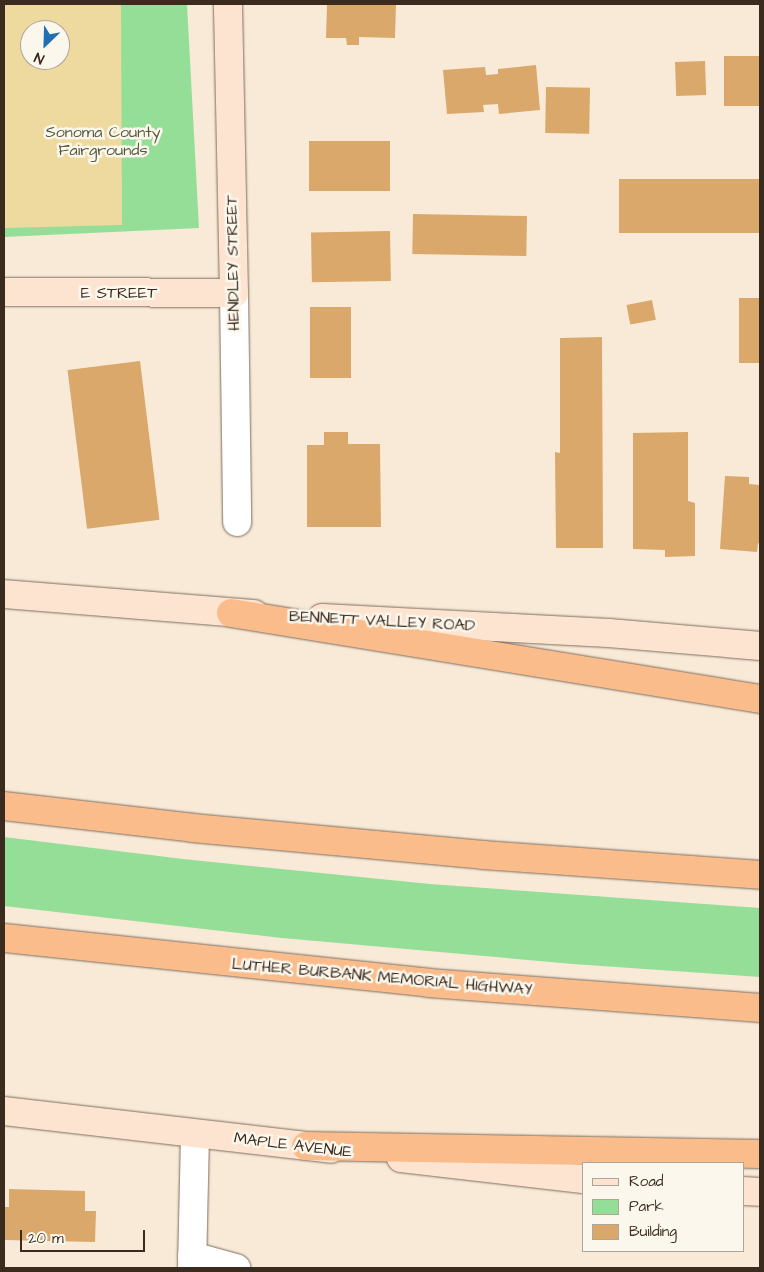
<!DOCTYPE html>
<style>
body{margin:0}
#map{position:relative;width:764px;height:1272px;overflow:hidden;background:#f8ead7;font-family:"Architects Daughter",sans-serif}
div>[style]{position:absolute}
[style*='--x']{left:calc(var(--x)*1px);top:calc(var(--y)*1px);width:calc(var(--w)*1px);rotate:calc(var(--a)*1deg)}
.green>*{inset:0;background:#95de98}
.sand>*{inset:0;background:#eeda9e}
.building>*{inset:0;background:#d9a86a;transform-origin:0 0}
.roads{filter:drop-shadow(0 0 1px #7d6d5f) drop-shadow(0 0 1px #7d6d5f)}
.street>*{height:28px;margin:-14px;padding:0 14px;transform-origin:14px;border-radius:14px;background:#fff}
.secondary>*{height:28px;margin:-14px;padding:0 14px;transform-origin:14px;border-radius:14px;background:#fde4d1}
.highway>*{height:28px;margin:-14px;padding:0 14px;transform-origin:14px;border-radius:14px;background:#fabc8b}
span{translate:-50% -50%;white-space:nowrap;text-align:center;line-height:1.15;-webkit-text-stroke:5px #fbf7ec;paint-order:stroke}
.park-label{font-size:16px;color:#52573c}
.street-label{font-size:16px;color:#3b2a1e}
.frame{position:absolute;inset:0;border:5px solid #3b2a1e;pointer-events:none}
.legend{position:absolute;left:582px;top:1162px;width:162px;height:90px;box-sizing:border-box;background:#fbf7ec;border:1px solid #aea59a;margin:0;padding:6px 9px;list-style:none;font-size:15px;color:#3b2a1e}
.legend li{display:flex;align-items:center;gap:10px;height:25px}
.legend b{width:25px;border:1px solid #aea59a}
.north{position:absolute;left:20px;top:20px;width:50px;height:50px;box-sizing:border-box;background:#fbf7ec;border:1px solid #aea59a;border-radius:50%;rotate:204deg;font-size:14px;font-weight:700;line-height:20px;text-align:center;color:#3b2a1e}
.north::after{content:'';display:block;margin:auto;width:18px;height:22px;background:#1f6fb2;clip-path:polygon(50% 0,100% 100%,50% 72%,0 100%)}
.scale{position:absolute;left:20px;top:1230px;width:125px;height:22px;box-sizing:border-box;border:2px solid #3b2a1e;border-top:0;padding-left:6px;font-size:15px;line-height:18px;white-space:nowrap;color:#3b2a1e;-webkit-text-stroke:4px #fbf7ec;paint-order:stroke}
</style>
<div id="map">
<div class="green">
<i style="clip-path:polygon(evenodd,4px 4px,187px 4px,199px 228px,4px 237px,4px 4px,30px 30px,60px 30px,60px 60px,30px 60px,30px 30px)"></i>
<i style="clip-path:polygon(4px 837px,183px 859px,430px 884px,760px 908px,760px 977px,573px 964px,282px 938px,4px 906px)"></i>
</div>
<div class="sand">
<i style="clip-path:polygon(evenodd,4px 4px,121px 4px,122px 225px,4px 228px,4px 4px,30px 30px,60px 30px,60px 60px,30px 60px,30px 30px)"></i>
</div>
<div class="building">
<i style="clip-path:polygon(327px 4px,396px 4px,395px 38px,359px 37px,359px 45px,347px 45px,346px 38px,326px 38px)"></i>
<i style="left:760px;top:56px;width:50px;height:36px;rotate:90deg"></i>
<i style="left:705px;top:61px;width:34px;height:30px;rotate:88deg"></i>
<i style="clip-path:polygon(536px 65px,540px 110px,499px 114px,498px 104px,483px 105px,484px 112px,447px 114px,443px 70px,485px 67px,486px 75px,498px 74px,498px 69px)"></i>
<i style="left:546px;top:87px;width:44px;height:46px;rotate:1deg"></i>
<i style="left:309px;top:141px;width:81px;height:50px"></i>
<i style="left:760px;top:179px;width:54px;height:141px;rotate:90deg"></i>
<i style="left:413px;top:214px;width:114px;height:40px;rotate:1deg"></i>
<i style="left:390px;top:231px;width:50px;height:79px;rotate:89deg"></i>
<i style="left:760px;top:298px;width:65px;height:21px;rotate:90deg"></i>
<i style="left:652px;top:300px;width:20px;height:26px;rotate:79deg"></i>
<i style="left:351px;top:307px;width:71px;height:41px;rotate:90deg"></i>
<i style="clip-path:polygon(602px 337px,603px 548px,556px 548px,555px 452px,560px 453px,560px 338px)"></i>
<i style="left:140px;top:361px;width:160px;height:73px;rotate:83deg"></i>
<i style="clip-path:polygon(324px 432px,348px 432px,348px 444px,380px 444px,381px 527px,307px 527px,307px 445px,324px 445px)"></i>
<i style="clip-path:polygon(688px 432px,688px 501px,695px 503px,695px 556px,665px 557px,665px 550px,633px 549px,633px 433px)"></i>
<i style="clip-path:polygon(725px 476px,749px 477px,749px 484px,760px 485px,760px 544px,758px 543px,757px 552px,720px 549px)"></i>
<i style="clip-path:polygon(9px 1189px,85px 1191px,85px 1211px,96px 1211px,95px 1242px,4px 1240px,4px 1207px,9px 1207px)"></i>
</div>
<div class="roads">
<div class="street">
<i style="--x:234;--y:293;--w:229;--a:89.2"></i>
<i style="--x:192;--y:1256;--w:46;--a:15.3"></i>
<i style="--x:192;--y:1268;--w:134;--a:-88.7"></i>
</div>
<div class="secondary">
<i style="--x:4;--y:292;--w:230;--a:0.2"></i>
<i style="--x:234;--y:293;--w:289;--a:-91.2"></i>
<i style="--x:4;--y:594;--w:251;--a:4.6"></i>
<i style="--x:322;--y:618;--w:287;--a:3"></i>
<i style="--x:609;--y:633;--w:152;--a:4.9"></i>
<i style="--x:4;--y:1111;--w:329;--a:6.6"></i>
<i style="--x:401;--y:1158;--w:183;--a:6.6"></i>
<i style="--x:743;--y:1191;--w:17;--a:3"></i>
</div>
<div class="highway">
<i style="--x:231;--y:613;--w:536;--a:9.23"></i>
<i style="--x:4;--y:806;--w:190;--a:6.6"></i>
<i style="--x:193;--y:828;--w:291;--a:5.3"></i>
<i style="--x:483;--y:855;--w:278;--a:4.1"></i>
<i style="--x:4;--y:938;--w:427;--a:6"></i>
<i style="--x:429;--y:983;--w:332;--a:4.3"></i>
<i style="--x:306;--y:1146;--w:454;--a:1"></i>
</div>
</div>
<div class="park-label">
<span style="left:103px;top:141px">Sonoma County<br>Fairgrounds</span>
</div>
<div class="street-label">
<span style="left:233px;top:263px;rotate:-91deg">HENDLEY STREET</span>
<span style="left:119px;top:293px">E STREET</span>
<span style="left:382px;top:621px;rotate:3deg">BENNETT VALLEY ROAD</span>
<span style="left:382px;top:977px;rotate:5deg">LUTHER BURBANK MEMORIAL HIGHWAY</span>
<span style="left:293px;top:1145px;rotate:7deg">MAPLE AVENUE</span>
</div>
<div class="frame"></div>
<ul class="legend">
<li><b style="height:6px;background:#fde4d1"></b>Road</li>
<li><b style="height:14px;background:#95de98"></b>Park</li>
<li><b style="height:14px;background:#d9a86a"></b>Building</li>
</ul>
<div class="north">N</div>
<div class="scale">20 m</div>
</div>
